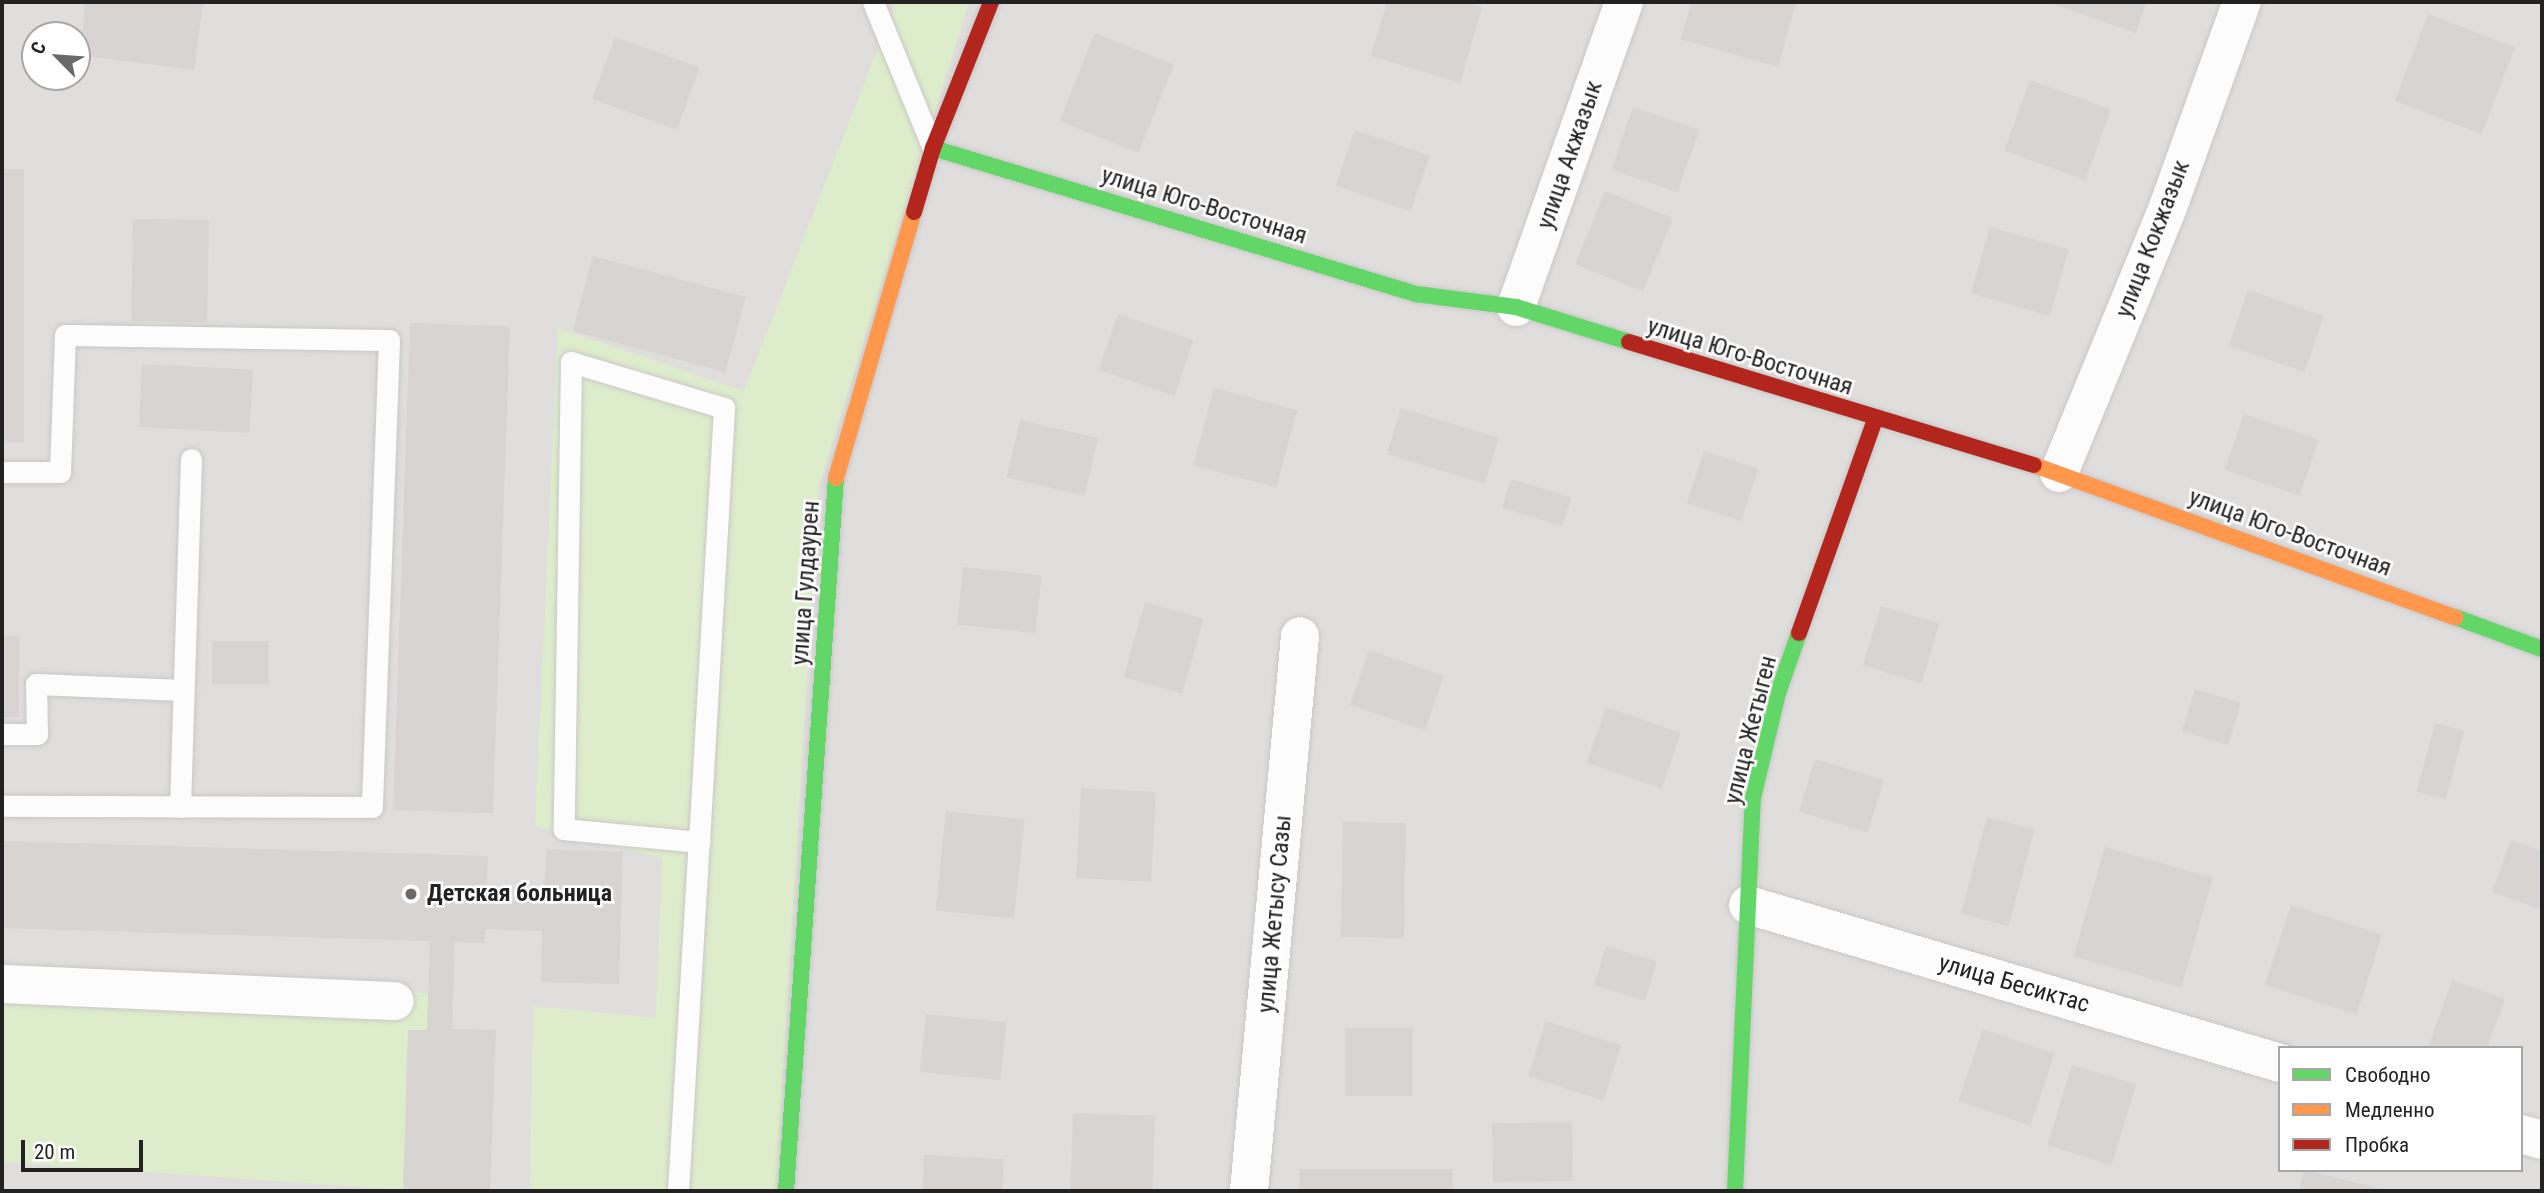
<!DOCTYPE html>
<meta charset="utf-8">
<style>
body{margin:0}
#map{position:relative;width:2544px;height:1193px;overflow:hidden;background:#f0eeeb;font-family:"Roboto Condensed",sans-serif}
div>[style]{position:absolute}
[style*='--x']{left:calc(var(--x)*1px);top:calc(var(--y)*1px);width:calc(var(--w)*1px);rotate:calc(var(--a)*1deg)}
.residential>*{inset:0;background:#dfdedc}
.grass>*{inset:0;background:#ddeccb;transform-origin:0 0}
.building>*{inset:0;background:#d7d4d2;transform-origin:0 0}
.roads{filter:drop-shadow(0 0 2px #c9c8c7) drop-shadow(0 0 2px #c9c8c7)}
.lane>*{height:21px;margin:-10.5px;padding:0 10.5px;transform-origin:10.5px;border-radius:10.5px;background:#fdfcfc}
.street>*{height:38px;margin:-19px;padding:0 19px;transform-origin:19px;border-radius:19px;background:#fdfcfc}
.fast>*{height:16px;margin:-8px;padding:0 8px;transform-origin:8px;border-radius:8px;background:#63d668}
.slow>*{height:16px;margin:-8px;padding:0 8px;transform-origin:8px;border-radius:8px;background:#ff974d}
.jam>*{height:16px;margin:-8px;padding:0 8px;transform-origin:8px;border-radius:8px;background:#b3261e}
.dots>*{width:19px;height:19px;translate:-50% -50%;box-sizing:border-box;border:4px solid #fff;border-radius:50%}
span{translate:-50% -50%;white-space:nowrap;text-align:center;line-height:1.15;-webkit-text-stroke:5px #fff;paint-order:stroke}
.street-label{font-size:24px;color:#222}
.poi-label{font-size:24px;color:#222;font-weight:700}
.left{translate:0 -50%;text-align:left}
.frame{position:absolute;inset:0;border:4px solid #222;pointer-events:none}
.legend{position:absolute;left:2278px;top:1046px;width:245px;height:126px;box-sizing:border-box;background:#fff;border:2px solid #a7a7a7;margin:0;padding:9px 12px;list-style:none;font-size:21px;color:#222}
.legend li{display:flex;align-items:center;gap:14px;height:35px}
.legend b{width:35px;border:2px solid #a7a7a7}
.north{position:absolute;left:21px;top:21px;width:70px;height:70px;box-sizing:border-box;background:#fff;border:2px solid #a7a7a7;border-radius:50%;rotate:295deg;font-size:19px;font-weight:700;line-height:28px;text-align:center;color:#222}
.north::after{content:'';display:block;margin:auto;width:24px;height:32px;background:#6a6968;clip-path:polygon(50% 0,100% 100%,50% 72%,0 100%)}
.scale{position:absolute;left:21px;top:1140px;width:122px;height:32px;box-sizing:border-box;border:4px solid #222;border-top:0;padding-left:9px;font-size:21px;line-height:24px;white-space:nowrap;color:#222;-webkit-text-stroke:5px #fff;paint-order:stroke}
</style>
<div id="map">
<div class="residential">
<i style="clip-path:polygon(evenodd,2px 2px,2542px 2px,2542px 1191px,2px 1191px,2px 2px,35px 35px,77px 35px,77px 77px,35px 77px,35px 35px,2px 2px,2280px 1048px,2521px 1048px,2521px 1170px,2280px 1170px,2280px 1048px)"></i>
</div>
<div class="grass">
<i style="clip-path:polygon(896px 2px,969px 2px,818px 489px,776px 1191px,530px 1191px,533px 1006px,656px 1018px,662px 858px,535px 826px,558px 328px,744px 391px)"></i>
<i style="left:439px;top:994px;width:198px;height:437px;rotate:94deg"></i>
</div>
<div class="building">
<i style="clip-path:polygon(86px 2px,203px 2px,194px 70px,79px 55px)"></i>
<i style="clip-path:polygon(1387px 2px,1463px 2px,1482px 7px,1460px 83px,1371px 56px)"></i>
<i style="clip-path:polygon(1691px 2px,1796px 2px,1778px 67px,1681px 39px)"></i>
<i style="clip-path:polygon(2048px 2px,2147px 2px,2136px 33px)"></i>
<i style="left:2428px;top:14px;width:93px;height:93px;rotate:21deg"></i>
<i style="left:1095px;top:33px;width:85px;height:95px;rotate:22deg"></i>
<i style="left:615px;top:37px;width:90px;height:66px;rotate:20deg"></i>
<i style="left:2030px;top:80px;width:86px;height:75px;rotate:20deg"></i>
<i style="left:1633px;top:107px;width:70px;height:66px;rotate:19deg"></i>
<i style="left:1355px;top:130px;width:79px;height:59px;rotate:19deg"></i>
<i style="left:2px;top:169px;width:22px;height:273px"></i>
<i style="left:1605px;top:191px;width:73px;height:79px;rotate:22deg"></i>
<i style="left:133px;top:219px;width:76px;height:102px;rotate:1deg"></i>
<i style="left:1990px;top:227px;width:82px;height:69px;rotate:16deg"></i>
<i style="left:593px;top:256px;width:158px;height:78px;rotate:15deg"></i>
<i style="left:2248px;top:290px;width:80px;height:59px;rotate:19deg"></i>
<i style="left:1118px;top:314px;width:80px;height:59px;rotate:19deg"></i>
<i style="left:410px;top:323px;width:100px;height:487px;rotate:2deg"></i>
<i style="left:142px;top:364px;width:111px;height:63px;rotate:3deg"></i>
<i style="left:1214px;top:388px;width:86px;height:80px;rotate:15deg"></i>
<i style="left:1401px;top:408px;width:102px;height:48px;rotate:17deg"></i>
<i style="left:2244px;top:414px;width:79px;height:59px;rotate:19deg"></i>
<i style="left:1020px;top:420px;width:80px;height:59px;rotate:13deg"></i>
<i style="left:1704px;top:451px;width:57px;height:55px;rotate:18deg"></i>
<i style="left:1511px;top:479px;width:63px;height:30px;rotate:17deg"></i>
<i style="left:963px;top:567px;width:79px;height:58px;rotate:6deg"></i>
<i style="left:1145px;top:602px;width:61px;height:78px;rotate:16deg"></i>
<i style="left:1881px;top:606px;width:61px;height:62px;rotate:17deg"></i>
<i style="left:2px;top:636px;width:17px;height:81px"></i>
<i style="left:212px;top:641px;width:57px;height:43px"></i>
<i style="left:1369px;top:650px;width:79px;height:58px;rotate:19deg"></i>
<i style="left:2195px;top:689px;width:48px;height:44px;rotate:17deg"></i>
<i style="left:1606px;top:707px;width:79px;height:59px;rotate:19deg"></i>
<i style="left:2435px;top:723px;width:30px;height:71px;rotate:15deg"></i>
<i style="left:1815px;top:759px;width:72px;height:55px;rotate:17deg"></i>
<i style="left:1081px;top:788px;width:75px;height:90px;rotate:3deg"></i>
<i style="left:946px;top:811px;width:79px;height:100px;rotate:6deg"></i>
<i style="left:1987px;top:817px;width:49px;height:100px;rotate:15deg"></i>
<i style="left:1343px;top:822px;width:63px;height:115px;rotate:1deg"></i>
<i style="clip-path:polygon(2511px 840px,2542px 851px,2542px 910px,2492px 892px)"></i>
<i style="clip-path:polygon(2px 841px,488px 856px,486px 901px,544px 902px,546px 849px,623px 852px,619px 984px,541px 982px,542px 931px,485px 929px,485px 943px,455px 942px,452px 1029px,496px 1030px,490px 1191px,403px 1191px,408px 1030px,427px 1030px,430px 941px,2px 928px)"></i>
<i style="left:2105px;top:847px;width:112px;height:114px;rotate:16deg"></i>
<i style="left:2291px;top:905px;width:96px;height:84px;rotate:18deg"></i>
<i style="left:1606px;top:946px;width:53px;height:41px;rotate:17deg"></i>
<i style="clip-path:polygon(2452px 980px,2505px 999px,2487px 1048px,2428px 1048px)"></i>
<i style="left:926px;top:1014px;width:81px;height:58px;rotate:6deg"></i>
<i style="left:1546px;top:1021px;width:79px;height:58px;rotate:18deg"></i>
<i style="left:1413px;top:1028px;width:68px;height:68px;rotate:90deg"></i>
<i style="left:1983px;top:1029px;width:76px;height:76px;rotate:19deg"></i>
<i style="left:2072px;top:1065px;width:67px;height:84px;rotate:17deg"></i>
<i style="left:1073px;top:1113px;width:82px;height:78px;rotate:2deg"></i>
<i style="left:1572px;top:1122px;width:59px;height:80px;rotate:89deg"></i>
<i style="left:924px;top:1155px;width:80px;height:36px;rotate:3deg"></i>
<i style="left:1453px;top:1169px;width:22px;height:154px;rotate:90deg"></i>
<i style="clip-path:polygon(2304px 1170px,2386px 1190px,2386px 1191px,2299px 1191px)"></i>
</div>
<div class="roads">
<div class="lane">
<i style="--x:873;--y:2;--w:158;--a:67.7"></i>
<i style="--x:2;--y:472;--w:58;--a:0"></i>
<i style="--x:60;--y:472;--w:137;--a:-87.9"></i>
<i style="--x:65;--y:335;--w:324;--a:0.9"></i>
<i style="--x:389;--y:340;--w:467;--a:92.1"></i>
<i style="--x:372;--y:807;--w:370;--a:-179.8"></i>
<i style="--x:2;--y:734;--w:35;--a:0"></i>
<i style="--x:37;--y:734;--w:50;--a:-91.1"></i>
<i style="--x:36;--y:684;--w:147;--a:2.3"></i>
<i style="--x:180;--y:807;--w:348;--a:-88.2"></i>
<i style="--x:678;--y:1191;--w:350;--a:-86.6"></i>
<i style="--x:699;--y:842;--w:435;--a:-86.7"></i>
<i style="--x:724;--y:408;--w:160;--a:-163.3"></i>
<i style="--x:571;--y:362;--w:467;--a:90.9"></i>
<i style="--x:564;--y:829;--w:136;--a:5.5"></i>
</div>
<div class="street">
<i style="--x:1516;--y:307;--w:324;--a:-70.5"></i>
<i style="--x:2059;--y:473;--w:287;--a:-67.7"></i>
<i style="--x:2168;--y:207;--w:218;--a:-70.2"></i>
<i style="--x:1748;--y:905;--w:555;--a:16.54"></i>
<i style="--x:2;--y:984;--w:393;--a:2.5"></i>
<i style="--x:2521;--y:1134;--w:22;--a:16"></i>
<i style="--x:1249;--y:1191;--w:557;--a:-84.75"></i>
</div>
<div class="fast">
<i style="--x:933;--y:148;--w:505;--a:16.82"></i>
<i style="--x:1416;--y:294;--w:101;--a:7.4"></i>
<i style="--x:1516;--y:307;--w:118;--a:17.2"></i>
<i style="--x:2455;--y:617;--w:93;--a:20.2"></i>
<i style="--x:786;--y:1191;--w:715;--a:-85.99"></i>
<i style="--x:1735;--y:1191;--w:393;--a:-87.4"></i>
<i style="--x:1753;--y:798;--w:108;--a:-76.6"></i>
<i style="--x:1778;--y:693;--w:64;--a:-70.7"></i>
</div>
<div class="slow">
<i style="--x:2034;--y:465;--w:448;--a:19.9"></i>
<i style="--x:836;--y:478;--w:277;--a:-73.7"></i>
</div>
<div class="jam">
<i style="--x:914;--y:212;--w:67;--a:-73.5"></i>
<i style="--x:933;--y:148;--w:157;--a:-68.3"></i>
<i style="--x:1629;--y:342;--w:423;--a:16.9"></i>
<i style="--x:1799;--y:633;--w:226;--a:-70.4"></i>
</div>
</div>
<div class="dots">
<i style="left:411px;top:894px;background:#6a6968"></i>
</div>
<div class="street-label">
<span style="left:1570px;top:155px;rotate:-71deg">улица Акжазык</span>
<span style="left:1204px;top:206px;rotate:17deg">улица Юго-Восточная</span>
<span style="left:2153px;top:239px;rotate:-69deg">улица Кокжазык</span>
<span style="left:1750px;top:357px;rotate:17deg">улица Юго-Восточная</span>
<span style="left:2290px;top:533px;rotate:20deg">улица Юго-Восточная</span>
<span style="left:806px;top:583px;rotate:-86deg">улица Гулдаурен</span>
<span style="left:1751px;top:730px;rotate:-76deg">улица Жетыген</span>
<span style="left:1275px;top:914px;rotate:-85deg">улица Жетысу Сазы</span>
<span style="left:2014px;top:984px;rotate:16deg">улица Бесиктас</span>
</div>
<div class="poi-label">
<span class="left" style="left:427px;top:894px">Детская больница</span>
</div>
<div class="frame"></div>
<ul class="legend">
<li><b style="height:9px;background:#63d668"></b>Свободно</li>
<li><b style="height:9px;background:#ff974d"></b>Медленно</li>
<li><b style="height:9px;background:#b3261e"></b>Пробка</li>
</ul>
<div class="north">С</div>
<div class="scale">20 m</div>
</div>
